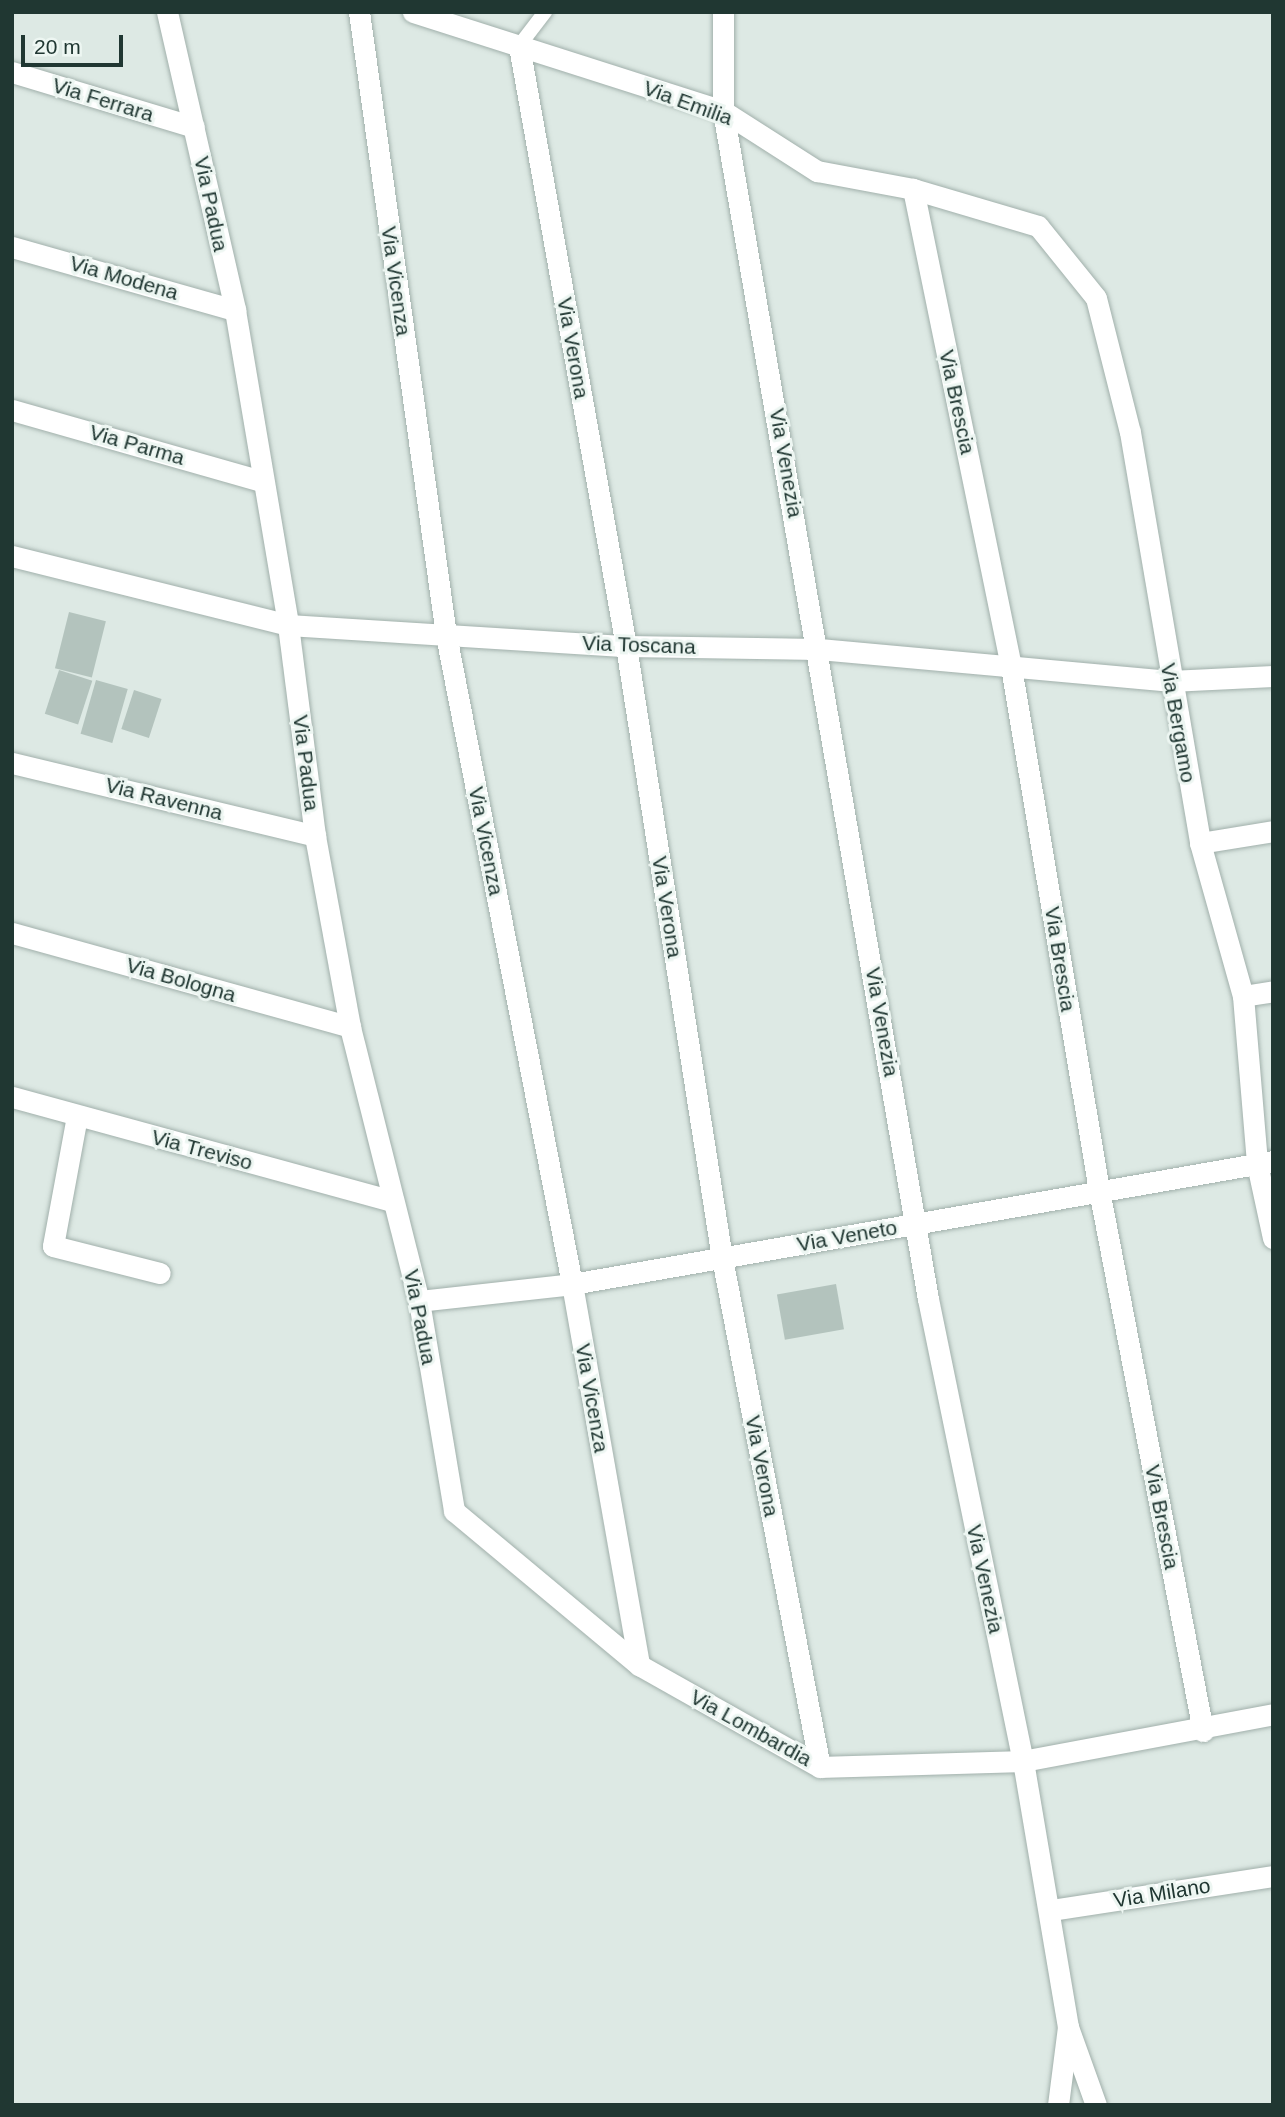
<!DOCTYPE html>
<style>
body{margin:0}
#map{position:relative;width:1285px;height:2117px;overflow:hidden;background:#dde9e4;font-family:Arial,sans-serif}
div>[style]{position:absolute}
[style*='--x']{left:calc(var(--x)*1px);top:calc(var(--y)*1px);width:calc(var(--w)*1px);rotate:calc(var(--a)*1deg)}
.building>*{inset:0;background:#b3c3bd;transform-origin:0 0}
.roads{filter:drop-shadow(0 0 2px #a1b0ab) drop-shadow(0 0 2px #a1b0ab)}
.lane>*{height:14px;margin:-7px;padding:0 7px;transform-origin:7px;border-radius:7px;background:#fff}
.street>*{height:21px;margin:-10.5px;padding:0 10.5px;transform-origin:10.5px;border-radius:10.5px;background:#fff}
.secondary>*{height:21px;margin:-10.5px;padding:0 10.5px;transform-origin:10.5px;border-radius:10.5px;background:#fff}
span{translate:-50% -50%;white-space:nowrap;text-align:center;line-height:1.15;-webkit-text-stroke:6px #edf6f2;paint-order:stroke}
.street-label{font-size:21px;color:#203732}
.frame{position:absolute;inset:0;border:14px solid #203732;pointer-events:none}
.scale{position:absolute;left:21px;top:35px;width:102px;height:32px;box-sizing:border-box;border:4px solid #203732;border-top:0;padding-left:9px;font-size:21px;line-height:24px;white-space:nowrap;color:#203732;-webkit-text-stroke:5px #edf6f2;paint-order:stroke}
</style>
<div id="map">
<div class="building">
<i style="left:69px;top:612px;width:38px;height:58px;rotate:14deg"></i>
<i style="left:59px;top:670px;width:35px;height:46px;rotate:18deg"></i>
<i style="left:96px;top:680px;width:33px;height:56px;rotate:16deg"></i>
<i style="left:134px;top:690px;width:29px;height:41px;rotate:18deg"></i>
<i style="left:836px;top:1284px;width:46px;height:60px;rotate:80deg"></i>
</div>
<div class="roads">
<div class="lane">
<i style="--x:519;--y:46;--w:43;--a:-52.6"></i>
</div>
<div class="street">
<i style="--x:167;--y:12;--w:306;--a:77.1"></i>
<i style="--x:235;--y:310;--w:319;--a:80.4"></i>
<i style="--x:288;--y:625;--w:213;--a:82.7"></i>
<i style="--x:315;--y:836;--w:194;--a:79.6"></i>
<i style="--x:350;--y:1027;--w:283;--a:75.9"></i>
<i style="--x:419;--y:1301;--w:213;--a:80.5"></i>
<i style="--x:454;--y:1511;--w:241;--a:39.8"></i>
<i style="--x:639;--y:1665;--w:208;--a:29.4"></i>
<i style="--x:820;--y:1767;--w:203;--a:-1.7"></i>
<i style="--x:1023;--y:1761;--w:254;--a:-10.6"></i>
<i style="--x:359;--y:12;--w:629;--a:82.05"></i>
<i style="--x:446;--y:635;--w:661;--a:79.01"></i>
<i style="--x:572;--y:1284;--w:387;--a:80"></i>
<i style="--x:413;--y:12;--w:325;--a:17.7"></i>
<i style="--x:723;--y:111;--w:112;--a:32.6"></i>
<i style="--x:817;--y:171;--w:98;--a:10.6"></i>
<i style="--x:913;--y:189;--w:130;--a:16.5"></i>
<i style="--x:1038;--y:226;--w:92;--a:51.1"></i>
<i style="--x:1096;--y:298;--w:138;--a:75.8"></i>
<i style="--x:1130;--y:432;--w:417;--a:80.3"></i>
<i style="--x:1200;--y:843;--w:159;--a:74.3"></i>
<i style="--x:1243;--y:996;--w:169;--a:85.2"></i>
<i style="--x:1257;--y:1164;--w:76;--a:77.8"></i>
<i style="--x:519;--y:46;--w:609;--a:79.89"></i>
<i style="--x:626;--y:646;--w:619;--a:81.09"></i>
<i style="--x:722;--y:1258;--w:518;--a:79.1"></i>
<i style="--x:12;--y:72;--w:190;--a:16.8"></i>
<i style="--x:913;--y:189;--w:488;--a:78.4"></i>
<i style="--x:1011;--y:667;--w:530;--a:80.45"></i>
<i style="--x:1099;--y:1190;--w:551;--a:79.12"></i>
<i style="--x:12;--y:247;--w:232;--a:15.8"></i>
<i style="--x:12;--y:410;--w:260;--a:15.9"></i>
<i style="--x:12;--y:556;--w:284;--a:14"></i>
<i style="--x:288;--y:625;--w:339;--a:3.6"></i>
<i style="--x:626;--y:646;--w:193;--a:0.9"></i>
<i style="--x:819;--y:649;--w:352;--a:5.2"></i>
<i style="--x:1170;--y:681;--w:103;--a:-2.8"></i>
<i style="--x:12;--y:763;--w:312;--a:13.5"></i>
<i style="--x:1200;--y:843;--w:74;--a:-9.3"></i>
<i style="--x:12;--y:933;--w:351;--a:15.5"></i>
<i style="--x:1243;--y:996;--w:30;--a:-9"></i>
<i style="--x:12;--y:1097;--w:395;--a:15.3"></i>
<i style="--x:77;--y:1116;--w:132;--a:100.5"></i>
<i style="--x:53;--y:1246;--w:110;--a:14.2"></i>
<i style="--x:419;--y:1301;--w:154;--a:-6.3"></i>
<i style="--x:572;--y:1284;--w:712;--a:-9.95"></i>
<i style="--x:1051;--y:1910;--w:225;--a:-8.7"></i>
</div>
<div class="secondary">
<i style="--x:723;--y:12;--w:99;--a:90"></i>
<i style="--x:723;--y:111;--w:1206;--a:80.21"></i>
<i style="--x:928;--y:1299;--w:472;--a:78.4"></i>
<i style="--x:1023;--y:1761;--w:270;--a:80.4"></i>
<i style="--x:1068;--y:2027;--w:83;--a:70.3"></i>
<i style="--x:1058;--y:2105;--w:79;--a:-82.7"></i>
</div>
</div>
<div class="street-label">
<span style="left:103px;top:100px;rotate:17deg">Via Ferrara</span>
<span style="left:688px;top:103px;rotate:20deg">Via Emilia</span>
<span style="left:211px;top:204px;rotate:78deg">Via Padua</span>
<span style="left:124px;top:278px;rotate:16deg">Via Modena</span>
<span style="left:396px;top:281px;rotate:82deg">Via Vicenza</span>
<span style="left:573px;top:348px;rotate:80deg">Via Verona</span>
<span style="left:957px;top:402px;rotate:78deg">Via Brescia</span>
<span style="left:137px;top:445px;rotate:16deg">Via Parma</span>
<span style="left:786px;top:463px;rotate:80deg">Via Venezia</span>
<span style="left:639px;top:645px;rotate:2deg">Via Toscana</span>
<span style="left:1178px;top:723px;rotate:80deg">Via Bergamo</span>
<span style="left:306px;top:763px;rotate:83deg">Via Padua</span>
<span style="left:164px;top:799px;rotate:14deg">Via Ravenna</span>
<span style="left:486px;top:841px;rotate:79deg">Via Vicenza</span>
<span style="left:667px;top:907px;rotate:81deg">Via Verona</span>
<span style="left:1060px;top:959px;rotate:81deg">Via Brescia</span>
<span style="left:181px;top:980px;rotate:16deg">Via Bologna</span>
<span style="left:882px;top:1022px;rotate:80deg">Via Venezia</span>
<span style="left:202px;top:1150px;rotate:15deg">Via Treviso</span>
<span style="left:847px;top:1236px;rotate:-10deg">Via Veneto</span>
<span style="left:420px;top:1317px;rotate:79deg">Via Padua</span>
<span style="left:592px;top:1398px;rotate:80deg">Via Vicenza</span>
<span style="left:762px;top:1466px;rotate:79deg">Via Verona</span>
<span style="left:1162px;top:1517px;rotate:79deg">Via Brescia</span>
<span style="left:985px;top:1579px;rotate:78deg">Via Venezia</span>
<span style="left:751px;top:1728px;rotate:29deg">Via Lombardia</span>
<span style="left:1162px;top:1893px;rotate:-9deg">Via Milano</span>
</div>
<div class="frame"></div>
<div class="scale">20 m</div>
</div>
